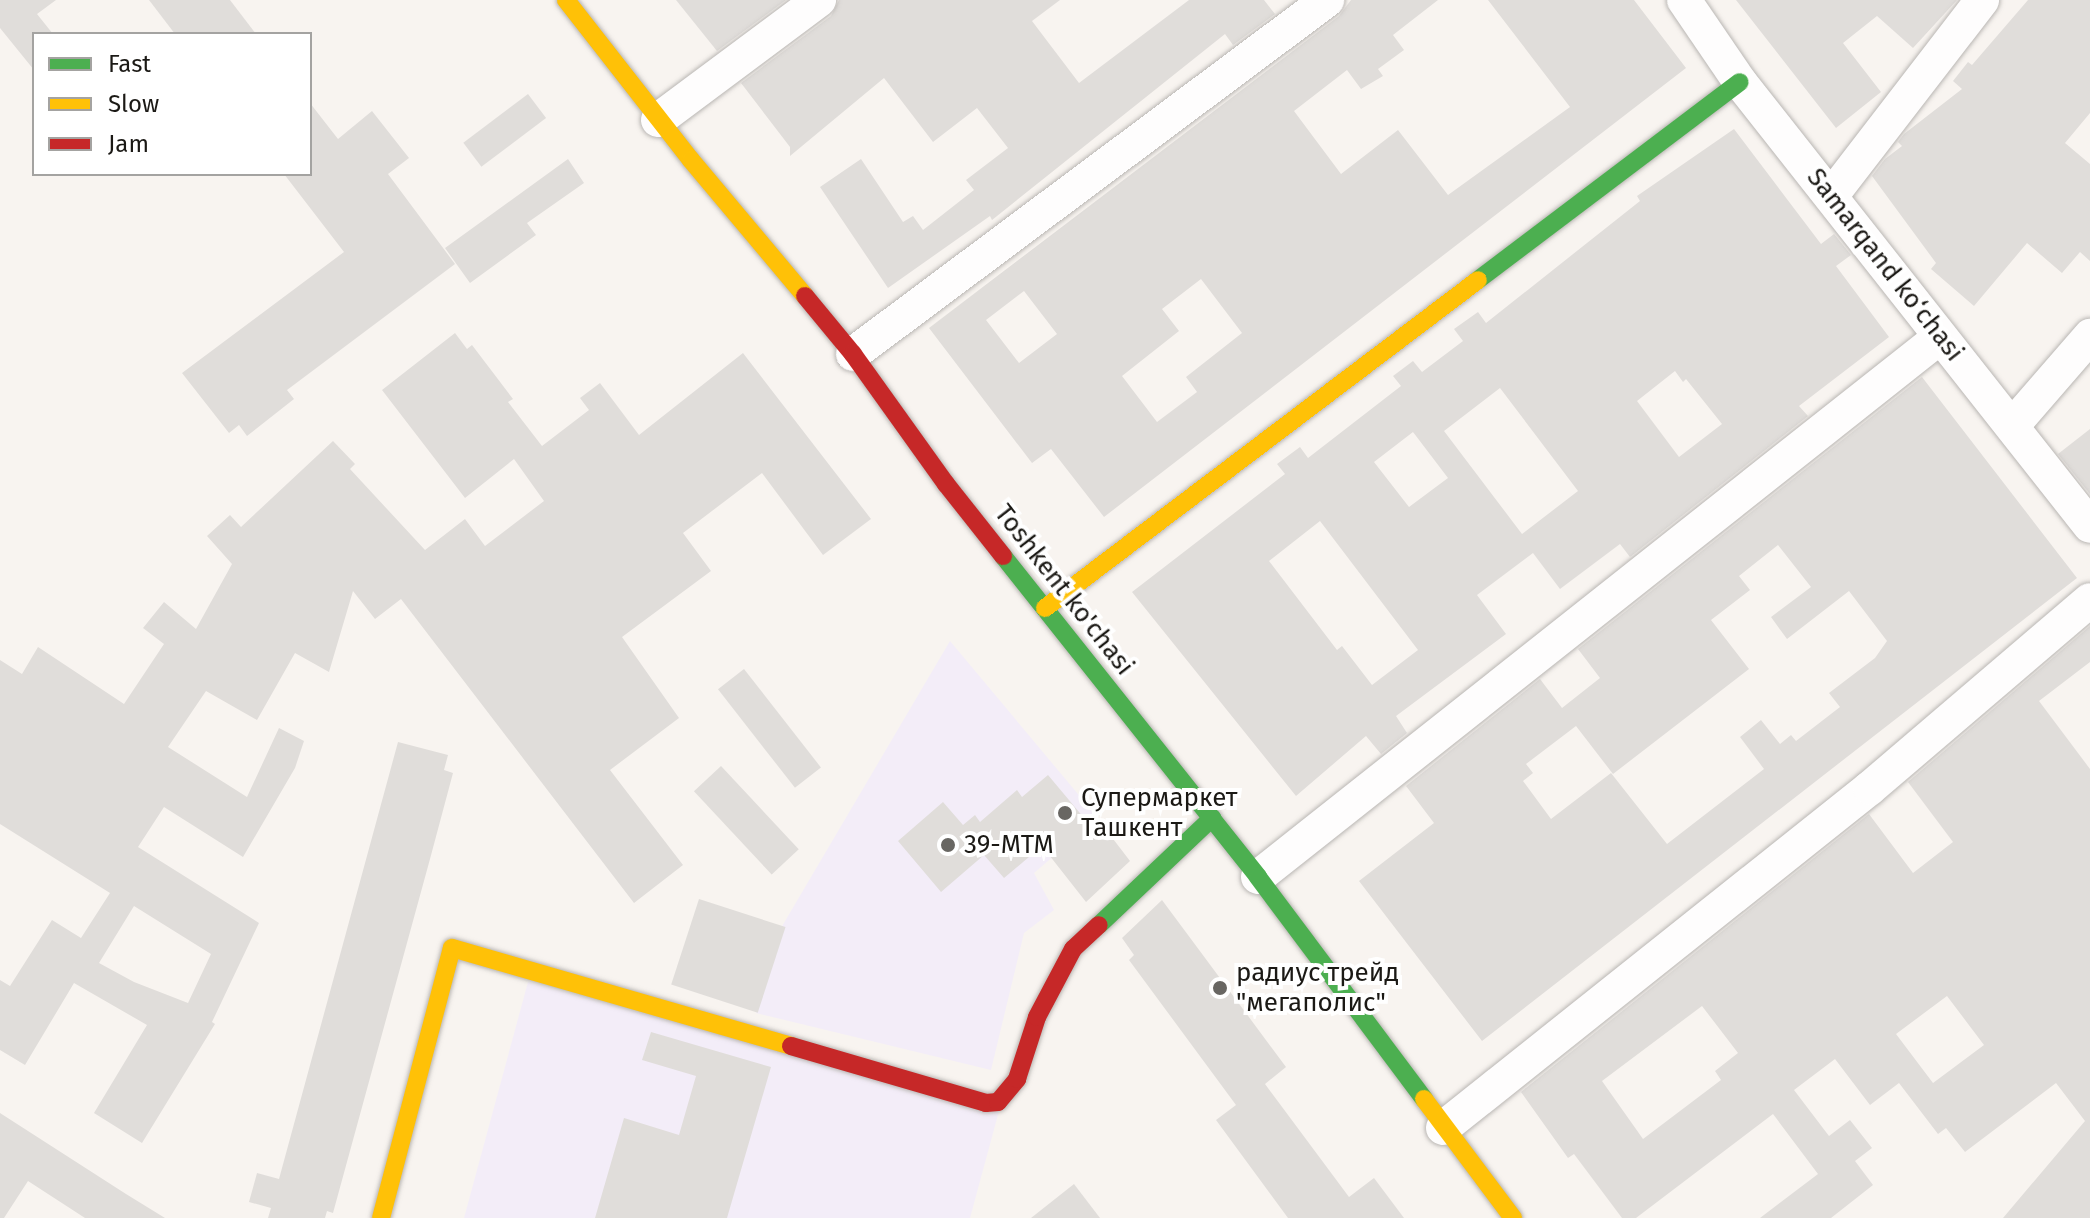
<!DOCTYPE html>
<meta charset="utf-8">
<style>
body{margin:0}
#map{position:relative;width:2090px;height:1218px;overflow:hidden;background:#f8f4f0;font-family:"Fira Sans",sans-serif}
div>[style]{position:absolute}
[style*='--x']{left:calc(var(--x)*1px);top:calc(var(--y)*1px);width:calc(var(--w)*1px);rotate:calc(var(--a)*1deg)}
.education>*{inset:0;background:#f3edf8}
.building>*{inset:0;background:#e0ddda;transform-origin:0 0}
.roads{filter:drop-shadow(0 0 2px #b9b6b3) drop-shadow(0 0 2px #b9b6b3)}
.street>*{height:34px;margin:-17px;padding:0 17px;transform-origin:17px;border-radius:17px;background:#fefdfd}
.fast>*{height:18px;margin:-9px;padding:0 9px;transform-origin:9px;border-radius:9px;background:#4caf50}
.slow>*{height:18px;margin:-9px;padding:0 9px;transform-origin:9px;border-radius:9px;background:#ffc107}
.jam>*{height:18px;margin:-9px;padding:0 9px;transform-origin:9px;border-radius:9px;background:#c62828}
.dots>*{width:22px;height:22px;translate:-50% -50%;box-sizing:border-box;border:4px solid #fff;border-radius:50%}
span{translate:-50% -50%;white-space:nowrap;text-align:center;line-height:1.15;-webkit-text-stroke:8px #fff;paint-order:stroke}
.street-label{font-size:26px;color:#1b1915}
.poi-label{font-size:26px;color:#1b1915}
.left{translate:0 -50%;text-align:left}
.legend{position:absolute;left:32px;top:32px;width:280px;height:144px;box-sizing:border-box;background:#fff;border:2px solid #a4a3a1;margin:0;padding:10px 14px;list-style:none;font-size:24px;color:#1b1915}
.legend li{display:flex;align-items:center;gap:16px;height:40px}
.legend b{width:40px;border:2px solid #a4a3a1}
</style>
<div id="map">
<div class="education">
<i style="clip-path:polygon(950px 641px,1098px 818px,1034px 873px,1054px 910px,1024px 933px,991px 1070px,756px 1013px,781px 928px)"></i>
<i style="clip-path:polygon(528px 982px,999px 1111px,970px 1218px,464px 1218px)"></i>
</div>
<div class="building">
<i style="clip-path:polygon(0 0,56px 0,37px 14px,53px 34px,34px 34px,34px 70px,0 28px)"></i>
<i style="clip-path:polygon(149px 0,230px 0,256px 34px,175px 34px)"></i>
<i style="clip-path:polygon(676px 0,786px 0,717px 51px)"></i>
<i style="clip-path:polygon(839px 0,1060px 0,1032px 21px,1079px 83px,1189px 0,1264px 0,1275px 14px,1233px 45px,1225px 34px,992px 220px,990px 216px,888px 288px,820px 187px,861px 159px,903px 222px,913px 216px,923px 230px,974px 190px,966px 180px,1008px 148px,977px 108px,933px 142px,884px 78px,790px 156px,790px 147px,741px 83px,831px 16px)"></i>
<i style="clip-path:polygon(evenodd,1351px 0,1438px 0,1393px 35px,1404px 50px,1378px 69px,1383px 76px,1361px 89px,1347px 70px,1294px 111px,1341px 174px,1398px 130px,1448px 195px,1570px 107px,1488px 0,1634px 0,1686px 68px,1104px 517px,1051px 449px,1032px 463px,929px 328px,1339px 16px,1351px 0,1201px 279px,1242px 333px,1186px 377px,1197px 392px,1157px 422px,1122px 376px,1179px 331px,1162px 309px,1201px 279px,1351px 0,1024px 291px,1057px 334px,1019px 363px,986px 320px,1024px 291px)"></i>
<i style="clip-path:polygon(1736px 0,1957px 0,1913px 48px,1877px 16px,1843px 43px,1881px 92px,1836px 128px)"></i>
<i style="clip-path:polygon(2028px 0,2090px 0,2090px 113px,2065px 143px,2090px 164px,2090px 261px,2080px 252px,2062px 273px,2027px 243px,1974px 306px,1931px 269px,1936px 263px,1872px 176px,1885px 159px,1902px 146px,1898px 142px,1904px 134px,1962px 89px,1953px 81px,1968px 62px,1972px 65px)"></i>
<i style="left:528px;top:94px;width:30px;height:81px;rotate:53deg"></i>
<i style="clip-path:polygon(310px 103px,338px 139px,372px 111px,409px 158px,388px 174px,455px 264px,287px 390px,294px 399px,247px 436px,239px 425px,229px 433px,182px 373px,344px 252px,284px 174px,310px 174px)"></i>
<i style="clip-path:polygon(evenodd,1734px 129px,1821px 244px,1834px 234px,1851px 255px,1836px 266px,1889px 337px,1799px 406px,1808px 416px,1630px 557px,1620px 544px,1560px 589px,1533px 553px,1477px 595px,1506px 634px,1396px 716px,1407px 733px,1381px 754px,1366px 736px,1296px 796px,1132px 592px,1285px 474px,1277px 464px,1300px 447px,1308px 458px,1401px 386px,1393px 376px,1413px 361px,1422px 372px,1463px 341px,1454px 329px,1478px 312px,1486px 323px,1640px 201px,1637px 196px,1734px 129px,1675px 371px,1683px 382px,1686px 379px,1722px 424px,1679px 457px,1637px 401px,1675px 371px,1734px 129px,1500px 388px,1578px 491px,1522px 534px,1444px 431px,1500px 388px,1734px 129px,1413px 432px,1448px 478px,1409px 507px,1374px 462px,1413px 432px,1734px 129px,1320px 521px,1418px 650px,1372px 685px,1342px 646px,1337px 650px,1269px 561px,1320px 521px)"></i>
<i style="clip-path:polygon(568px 159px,584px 183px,527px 223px,536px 235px,470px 283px,445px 248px)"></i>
<i style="clip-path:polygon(evenodd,455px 333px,467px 349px,472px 345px,513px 399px,508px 402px,542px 446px,589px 410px,580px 398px,600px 383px,639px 435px,743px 353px,871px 519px,823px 555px,762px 473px,683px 533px,711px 571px,622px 637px,679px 718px,610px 770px,683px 865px,634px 903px,401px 599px,375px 619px,353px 591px,329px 672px,295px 653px,257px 720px,206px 691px,168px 747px,247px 797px,279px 728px,304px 741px,295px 768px,243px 857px,164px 807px,138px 847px,259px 923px,212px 1022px,215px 1024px,142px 1143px,94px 1113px,147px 1025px,74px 983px,25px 1065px,0 1050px,0 980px,10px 986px,52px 920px,81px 938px,110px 893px,0 824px,0 660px,22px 674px,38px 647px,124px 704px,164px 644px,143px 628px,164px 602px,196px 629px,232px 564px,207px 536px,230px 515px,241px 527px,333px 441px,355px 464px,350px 469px,425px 550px,465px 519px,485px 546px,544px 501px,514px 459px,465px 498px,382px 390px,455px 333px,134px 906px,211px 954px,188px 1003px,134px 982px,99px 963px,134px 906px)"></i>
<i style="clip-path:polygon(evenodd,1922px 377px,2077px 578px,1482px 1041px,1359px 881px,1434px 823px,1406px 786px,1540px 679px,1562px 708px,1600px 678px,1578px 649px,1922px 377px,1778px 545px,1811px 587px,1771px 617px,1787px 639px,1849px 591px,1887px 641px,1875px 658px,1829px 693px,1840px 707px,1796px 741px,1791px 735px,1780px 744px,1761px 720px,1740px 737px,1764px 769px,1667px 844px,1611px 773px,1551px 819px,1523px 781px,1533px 773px,1526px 764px,1576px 726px,1613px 774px,1749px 669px,1711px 620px,1750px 590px,1739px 576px,1778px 545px)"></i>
<i style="clip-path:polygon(2090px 429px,2090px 494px,2058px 454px)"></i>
<i style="clip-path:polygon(evenodd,2090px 626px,2090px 662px,2039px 701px,2090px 769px,2090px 1218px,2003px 1218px,2085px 1121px,2056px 1083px,1965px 1152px,1946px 1128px,1938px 1134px,1899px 1083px,1870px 1105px,1835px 1059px,1794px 1090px,1829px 1136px,1850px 1120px,1872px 1148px,1855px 1161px,1873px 1185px,1831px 1218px,1760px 1218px,1818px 1174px,1773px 1114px,1636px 1218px,1622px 1218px,1574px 1154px,1568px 1158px,1521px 1092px,1869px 814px,1913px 873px,1953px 842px,1908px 782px,2090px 626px,1947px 996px,1984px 1045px,1933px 1083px,1896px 1034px,1947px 996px,2090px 626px,1702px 1006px,1738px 1053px,1715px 1071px,1721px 1080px,1643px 1139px,1602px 1081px,1702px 1006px)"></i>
<i style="left:744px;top:669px;width:125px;height:33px;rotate:52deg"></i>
<i style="clip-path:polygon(398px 742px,448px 755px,444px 770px,453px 773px,430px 859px,333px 1213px,327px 1211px,325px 1218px,268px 1218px,271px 1208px,249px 1202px,257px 1173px,279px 1179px)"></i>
<i style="left:721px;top:766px;width:114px;height:37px;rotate:47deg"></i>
<i style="clip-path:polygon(1048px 775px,1100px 837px,1107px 831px,1130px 861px,1086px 902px,1042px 846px,1004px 878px,984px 855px,941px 892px,898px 841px,943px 802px,963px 825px,975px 815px,980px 822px,1017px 790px,1022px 797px)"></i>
<i style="left:699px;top:899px;width:91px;height:90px;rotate:18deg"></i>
<i style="clip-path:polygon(1162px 900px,1286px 1067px,1265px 1084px,1349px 1197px,1374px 1178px,1404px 1218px,1288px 1218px,1216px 1120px,1236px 1105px,1129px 960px,1134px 955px,1122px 938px)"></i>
<i style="clip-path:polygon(651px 1032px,771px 1067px,727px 1218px,595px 1218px,624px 1118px,679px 1135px,696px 1076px,642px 1060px)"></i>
<i style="clip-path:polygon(0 1113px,126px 1194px,165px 1218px,85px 1218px,28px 1181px,4px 1218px,0 1218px)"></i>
<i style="clip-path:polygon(1074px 1184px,1100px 1218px,1031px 1218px)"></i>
</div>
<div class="roads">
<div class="street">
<i style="--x:1684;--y:0;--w:99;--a:55.7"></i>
<i style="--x:1740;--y:82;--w:565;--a:51.75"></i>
<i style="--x:658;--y:120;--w:201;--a:-36.7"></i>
<i style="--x:1832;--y:195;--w:246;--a:-52.4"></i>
<i style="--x:853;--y:354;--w:592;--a:-36.75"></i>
<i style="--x:2013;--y:425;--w:118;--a:-49.1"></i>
<i style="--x:1258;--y:877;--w:870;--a:-38.37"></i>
<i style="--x:1443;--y:1128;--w:546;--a:-38.53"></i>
<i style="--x:1870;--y:788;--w:289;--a:-40.5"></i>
</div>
<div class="fast">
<i style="--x:1478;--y:280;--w:328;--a:-37.1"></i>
<i style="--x:1003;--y:556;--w:410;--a:51.5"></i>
<i style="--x:1258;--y:877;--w:277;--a:53.2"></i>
<i style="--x:1099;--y:925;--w:156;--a:-43.4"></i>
</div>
<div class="slow">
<i style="--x:566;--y:0;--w:203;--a:52"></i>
<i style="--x:691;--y:160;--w:177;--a:50"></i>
<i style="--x:1045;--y:608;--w:543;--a:-37.14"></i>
<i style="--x:1424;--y:1099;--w:149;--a:53.2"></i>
<i style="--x:381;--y:1218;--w:279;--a:-75.3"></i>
<i style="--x:452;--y:948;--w:353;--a:16.1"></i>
</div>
<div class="jam">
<i style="--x:805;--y:296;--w:75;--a:50.4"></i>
<i style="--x:853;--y:354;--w:160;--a:54.4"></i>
<i style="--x:946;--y:484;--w:92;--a:51.6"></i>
<i style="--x:791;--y:1046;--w:203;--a:16.3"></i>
<i style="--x:986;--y:1103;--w:12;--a:-5"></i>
<i style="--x:998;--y:1102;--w:30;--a:-50"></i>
<i style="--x:1017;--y:1079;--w:65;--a:-72.1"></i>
<i style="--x:1037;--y:1017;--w:77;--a:-62.1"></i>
<i style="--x:1073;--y:949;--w:35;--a:-43"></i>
</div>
</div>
<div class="dots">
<i style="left:1065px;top:813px;background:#686662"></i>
<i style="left:948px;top:845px;background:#686662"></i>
<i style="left:1220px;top:988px;background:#686662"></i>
</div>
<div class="street-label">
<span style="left:1885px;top:265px;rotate:52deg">Samarqand ko‘chasi</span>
<span style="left:1064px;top:590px;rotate:52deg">Toshkent ko'chasi</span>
</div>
<div class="poi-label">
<span class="left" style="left:1081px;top:813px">Супермаркет<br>Ташкент</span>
<span class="left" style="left:964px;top:845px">39-MTM</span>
<span class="left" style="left:1236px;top:988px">радиус трейд<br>"мегаполис"</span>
</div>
<ul class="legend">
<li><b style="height:10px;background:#4caf50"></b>Fast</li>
<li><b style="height:10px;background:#ffc107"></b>Slow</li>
<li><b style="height:10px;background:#c62828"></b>Jam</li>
</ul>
</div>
